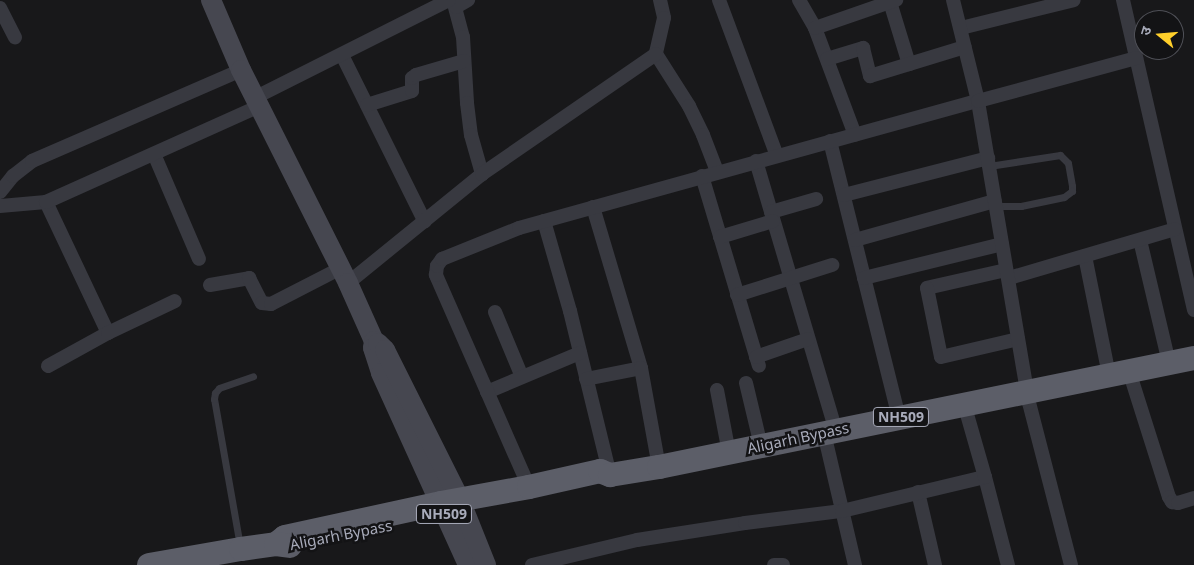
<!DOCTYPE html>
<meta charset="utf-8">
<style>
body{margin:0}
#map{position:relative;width:1194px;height:565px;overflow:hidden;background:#18181a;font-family:"Noto Sans","Noto Sans Devanagari",sans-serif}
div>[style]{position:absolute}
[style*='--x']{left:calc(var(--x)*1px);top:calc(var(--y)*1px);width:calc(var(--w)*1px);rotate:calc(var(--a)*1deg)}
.service>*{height:7px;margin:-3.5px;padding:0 3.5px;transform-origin:3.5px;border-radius:3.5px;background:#383940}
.minor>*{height:14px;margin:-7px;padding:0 7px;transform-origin:7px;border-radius:7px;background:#383940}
.secondary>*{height:20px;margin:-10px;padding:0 10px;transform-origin:10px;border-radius:10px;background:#464750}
.trunk>*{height:24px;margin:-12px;padding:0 12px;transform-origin:12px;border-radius:12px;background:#5c5e68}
span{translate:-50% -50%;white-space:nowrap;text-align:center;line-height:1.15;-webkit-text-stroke:5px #131315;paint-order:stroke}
.shield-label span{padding:1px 4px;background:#131315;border:1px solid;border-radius:4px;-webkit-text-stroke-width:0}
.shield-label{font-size:14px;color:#a9acbb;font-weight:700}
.street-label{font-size:15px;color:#a9acbb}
.north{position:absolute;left:1134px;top:10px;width:50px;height:50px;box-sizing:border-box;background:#131315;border:1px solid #4f5057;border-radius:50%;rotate:287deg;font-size:14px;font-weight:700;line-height:20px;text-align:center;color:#a9acbb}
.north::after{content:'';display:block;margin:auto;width:18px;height:22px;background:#ffcf2b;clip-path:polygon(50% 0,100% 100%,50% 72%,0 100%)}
</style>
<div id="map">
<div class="service">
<i style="--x:989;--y:166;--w:72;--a:-8.8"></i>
<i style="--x:1060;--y:155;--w:11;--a:45"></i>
<i style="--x:1068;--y:163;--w:23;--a:80"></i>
<i style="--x:1072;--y:186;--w:5;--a:90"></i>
<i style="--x:1072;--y:191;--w:10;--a:143"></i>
<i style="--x:1064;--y:197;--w:44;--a:168.2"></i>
<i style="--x:1021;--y:206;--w:25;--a:180"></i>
<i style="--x:240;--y:546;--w:149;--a:-100"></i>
<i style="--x:214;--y:399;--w:6;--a:-81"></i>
<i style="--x:215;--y:393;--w:6;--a:-51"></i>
<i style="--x:219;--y:388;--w:36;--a:-19"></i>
</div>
<div class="minor">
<i style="--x:453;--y:0;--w:38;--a:75"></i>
<i style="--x:463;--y:37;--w:66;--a:86.5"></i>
<i style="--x:467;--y:103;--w:32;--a:83"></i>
<i style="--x:471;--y:135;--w:41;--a:74.2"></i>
<i style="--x:660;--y:0;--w:18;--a:77"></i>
<i style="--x:664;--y:18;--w:37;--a:103"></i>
<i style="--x:656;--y:54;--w:62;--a:57.6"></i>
<i style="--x:689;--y:106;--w:32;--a:64"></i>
<i style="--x:703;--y:135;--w:40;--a:69"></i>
<i style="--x:719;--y:0;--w:166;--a:69.6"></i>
<i style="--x:799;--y:0;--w:32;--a:60"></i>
<i style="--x:815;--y:28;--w:114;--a:69.5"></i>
<i style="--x:1123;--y:0;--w:318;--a:77.1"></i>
<i style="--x:890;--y:2;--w:65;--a:73"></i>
<i style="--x:456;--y:7;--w:14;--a:-30"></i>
<i style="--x:0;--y:8;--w:33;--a:63"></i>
<i style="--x:815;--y:28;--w:86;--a:-19.1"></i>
<i style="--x:961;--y:28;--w:116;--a:-13.9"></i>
<i style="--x:342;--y:55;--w:186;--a:63.6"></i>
<i style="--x:827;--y:59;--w:38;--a:-17"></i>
<i style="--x:863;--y:48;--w:29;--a:76"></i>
<i style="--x:870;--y:76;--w:99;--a:-17"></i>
<i style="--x:256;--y:97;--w:216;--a:-26.7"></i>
<i style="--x:367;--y:105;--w:47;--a:-17.3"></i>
<i style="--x:412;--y:91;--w:13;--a:-90"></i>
<i style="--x:412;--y:78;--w:5;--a:-37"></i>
<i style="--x:416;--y:75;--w:50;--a:-16.3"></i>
<i style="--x:830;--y:141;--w:284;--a:76"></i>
<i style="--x:154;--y:154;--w:114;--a:66.8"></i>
<i style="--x:756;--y:161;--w:282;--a:73.5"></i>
<i style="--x:702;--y:176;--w:198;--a:73.3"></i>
<i style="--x:0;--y:192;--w:21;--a:-51"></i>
<i style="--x:13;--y:176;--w:24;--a:-38"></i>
<i style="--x:32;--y:161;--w:228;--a:-23.5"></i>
<i style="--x:844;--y:195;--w:149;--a:-14.4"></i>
<i style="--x:0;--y:206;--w:46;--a:-5"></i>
<i style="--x:593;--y:207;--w:168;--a:73.4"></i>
<i style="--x:771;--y:212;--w:47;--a:-16.1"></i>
<i style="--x:544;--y:221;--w:94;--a:73.9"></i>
<i style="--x:570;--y:311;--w:169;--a:76.3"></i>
<i style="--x:720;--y:237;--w:55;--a:-16.8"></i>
<i style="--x:855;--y:240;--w:145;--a:-15.6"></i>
<i style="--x:1140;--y:240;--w:126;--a:76.7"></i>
<i style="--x:1085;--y:256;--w:121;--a:78.6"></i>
<i style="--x:1006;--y:270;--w:81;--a:167.2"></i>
<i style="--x:927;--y:288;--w:70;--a:78.5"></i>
<i style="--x:941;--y:357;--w:79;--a:-13.2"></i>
<i style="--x:864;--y:278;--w:142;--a:-13.8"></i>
<i style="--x:1009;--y:278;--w:173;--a:-16.4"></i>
<i style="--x:348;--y:283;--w:173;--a:-39.1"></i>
<i style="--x:482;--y:174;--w:211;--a:-34.6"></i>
<i style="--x:210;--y:285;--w:40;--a:-10"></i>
<i style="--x:249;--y:278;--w:28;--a:63"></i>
<i style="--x:262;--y:303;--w:9;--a:6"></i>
<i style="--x:271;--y:304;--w:79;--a:-27.2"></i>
<i style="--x:737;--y:295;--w:100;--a:-17.5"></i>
<i style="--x:495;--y:312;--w:70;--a:67.4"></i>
<i style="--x:108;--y:333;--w:145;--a:-115.3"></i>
<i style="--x:46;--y:202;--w:235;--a:-24.2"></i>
<i style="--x:756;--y:357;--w:55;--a:-19.1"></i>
<i style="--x:48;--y:366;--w:68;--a:-28.8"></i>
<i style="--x:108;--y:333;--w:74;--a:-25.5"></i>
<i style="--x:1129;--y:371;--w:132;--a:72.4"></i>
<i style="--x:1169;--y:497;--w:6;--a:59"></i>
<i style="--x:1172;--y:502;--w:6;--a:9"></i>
<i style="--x:1178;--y:503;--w:17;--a:-17"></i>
<i style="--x:586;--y:379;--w:56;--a:-11.3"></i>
<i style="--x:641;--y:368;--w:101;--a:79.7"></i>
<i style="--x:746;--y:383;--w:65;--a:76.6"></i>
<i style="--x:717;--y:390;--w:64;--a:79.2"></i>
<i style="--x:487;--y:392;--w:101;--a:-22.8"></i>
<i style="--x:824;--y:433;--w:136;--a:76.8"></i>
<i style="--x:985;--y:477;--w:91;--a:75.4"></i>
<i style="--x:529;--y:487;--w:232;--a:-113.7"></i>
<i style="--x:436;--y:275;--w:9;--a:-84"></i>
<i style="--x:437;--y:266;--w:9;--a:-54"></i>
<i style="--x:442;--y:259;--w:83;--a:-21.9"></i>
<i style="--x:519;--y:228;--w:476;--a:-15.5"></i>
<i style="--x:978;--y:101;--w:104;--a:-103.9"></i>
<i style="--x:918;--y:492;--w:75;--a:76.9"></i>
<i style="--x:532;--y:565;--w:108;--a:-13.4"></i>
<i style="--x:637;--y:540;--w:109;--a:-8.9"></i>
<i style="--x:745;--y:523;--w:98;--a:-7.1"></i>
<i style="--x:842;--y:511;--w:147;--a:-13.4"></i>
<i style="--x:985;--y:477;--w:76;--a:-106"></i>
<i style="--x:774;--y:565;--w:9;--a:0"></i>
<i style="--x:1071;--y:565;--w:167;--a:-104.5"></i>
<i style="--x:1029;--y:403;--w:306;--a:-99.6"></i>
<i style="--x:978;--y:101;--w:164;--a:-15.2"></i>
</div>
<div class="secondary">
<i style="--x:211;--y:0;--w:76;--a:66.8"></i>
<i style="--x:241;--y:70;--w:238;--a:63.3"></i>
<i style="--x:348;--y:283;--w:64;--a:65.9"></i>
<i style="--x:374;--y:341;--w:7;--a:98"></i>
<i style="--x:373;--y:348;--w:26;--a:72"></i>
<i style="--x:381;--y:373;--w:211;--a:65.6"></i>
<i style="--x:378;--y:343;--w:10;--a:45"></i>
<i style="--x:385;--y:350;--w:168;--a:63.4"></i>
<i style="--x:460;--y:500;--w:70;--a:68.2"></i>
</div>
<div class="trunk">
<i style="--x:276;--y:544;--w:11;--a:-38"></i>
<i style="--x:285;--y:537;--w:160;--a:-12.3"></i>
<i style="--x:441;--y:503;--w:89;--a:-10.3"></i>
<i style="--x:529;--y:487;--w:73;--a:-12.7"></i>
<i style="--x:600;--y:471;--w:11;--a:22"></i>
<i style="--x:610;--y:475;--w:50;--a:-9.3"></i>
<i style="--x:659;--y:467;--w:546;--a:-11.52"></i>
<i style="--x:149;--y:565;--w:93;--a:-9.9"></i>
<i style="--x:241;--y:549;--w:35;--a:-8"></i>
<i style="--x:276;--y:544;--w:14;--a:8"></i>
</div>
<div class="shield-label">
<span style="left:901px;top:417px">NH509</span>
<span style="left:444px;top:514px">NH509</span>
</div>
<div class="street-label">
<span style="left:798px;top:438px;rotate:-12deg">Aligarh Bypass</span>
<span style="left:341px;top:535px;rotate:-11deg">Aligarh Bypass</span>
</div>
<div class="north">उ</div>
</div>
